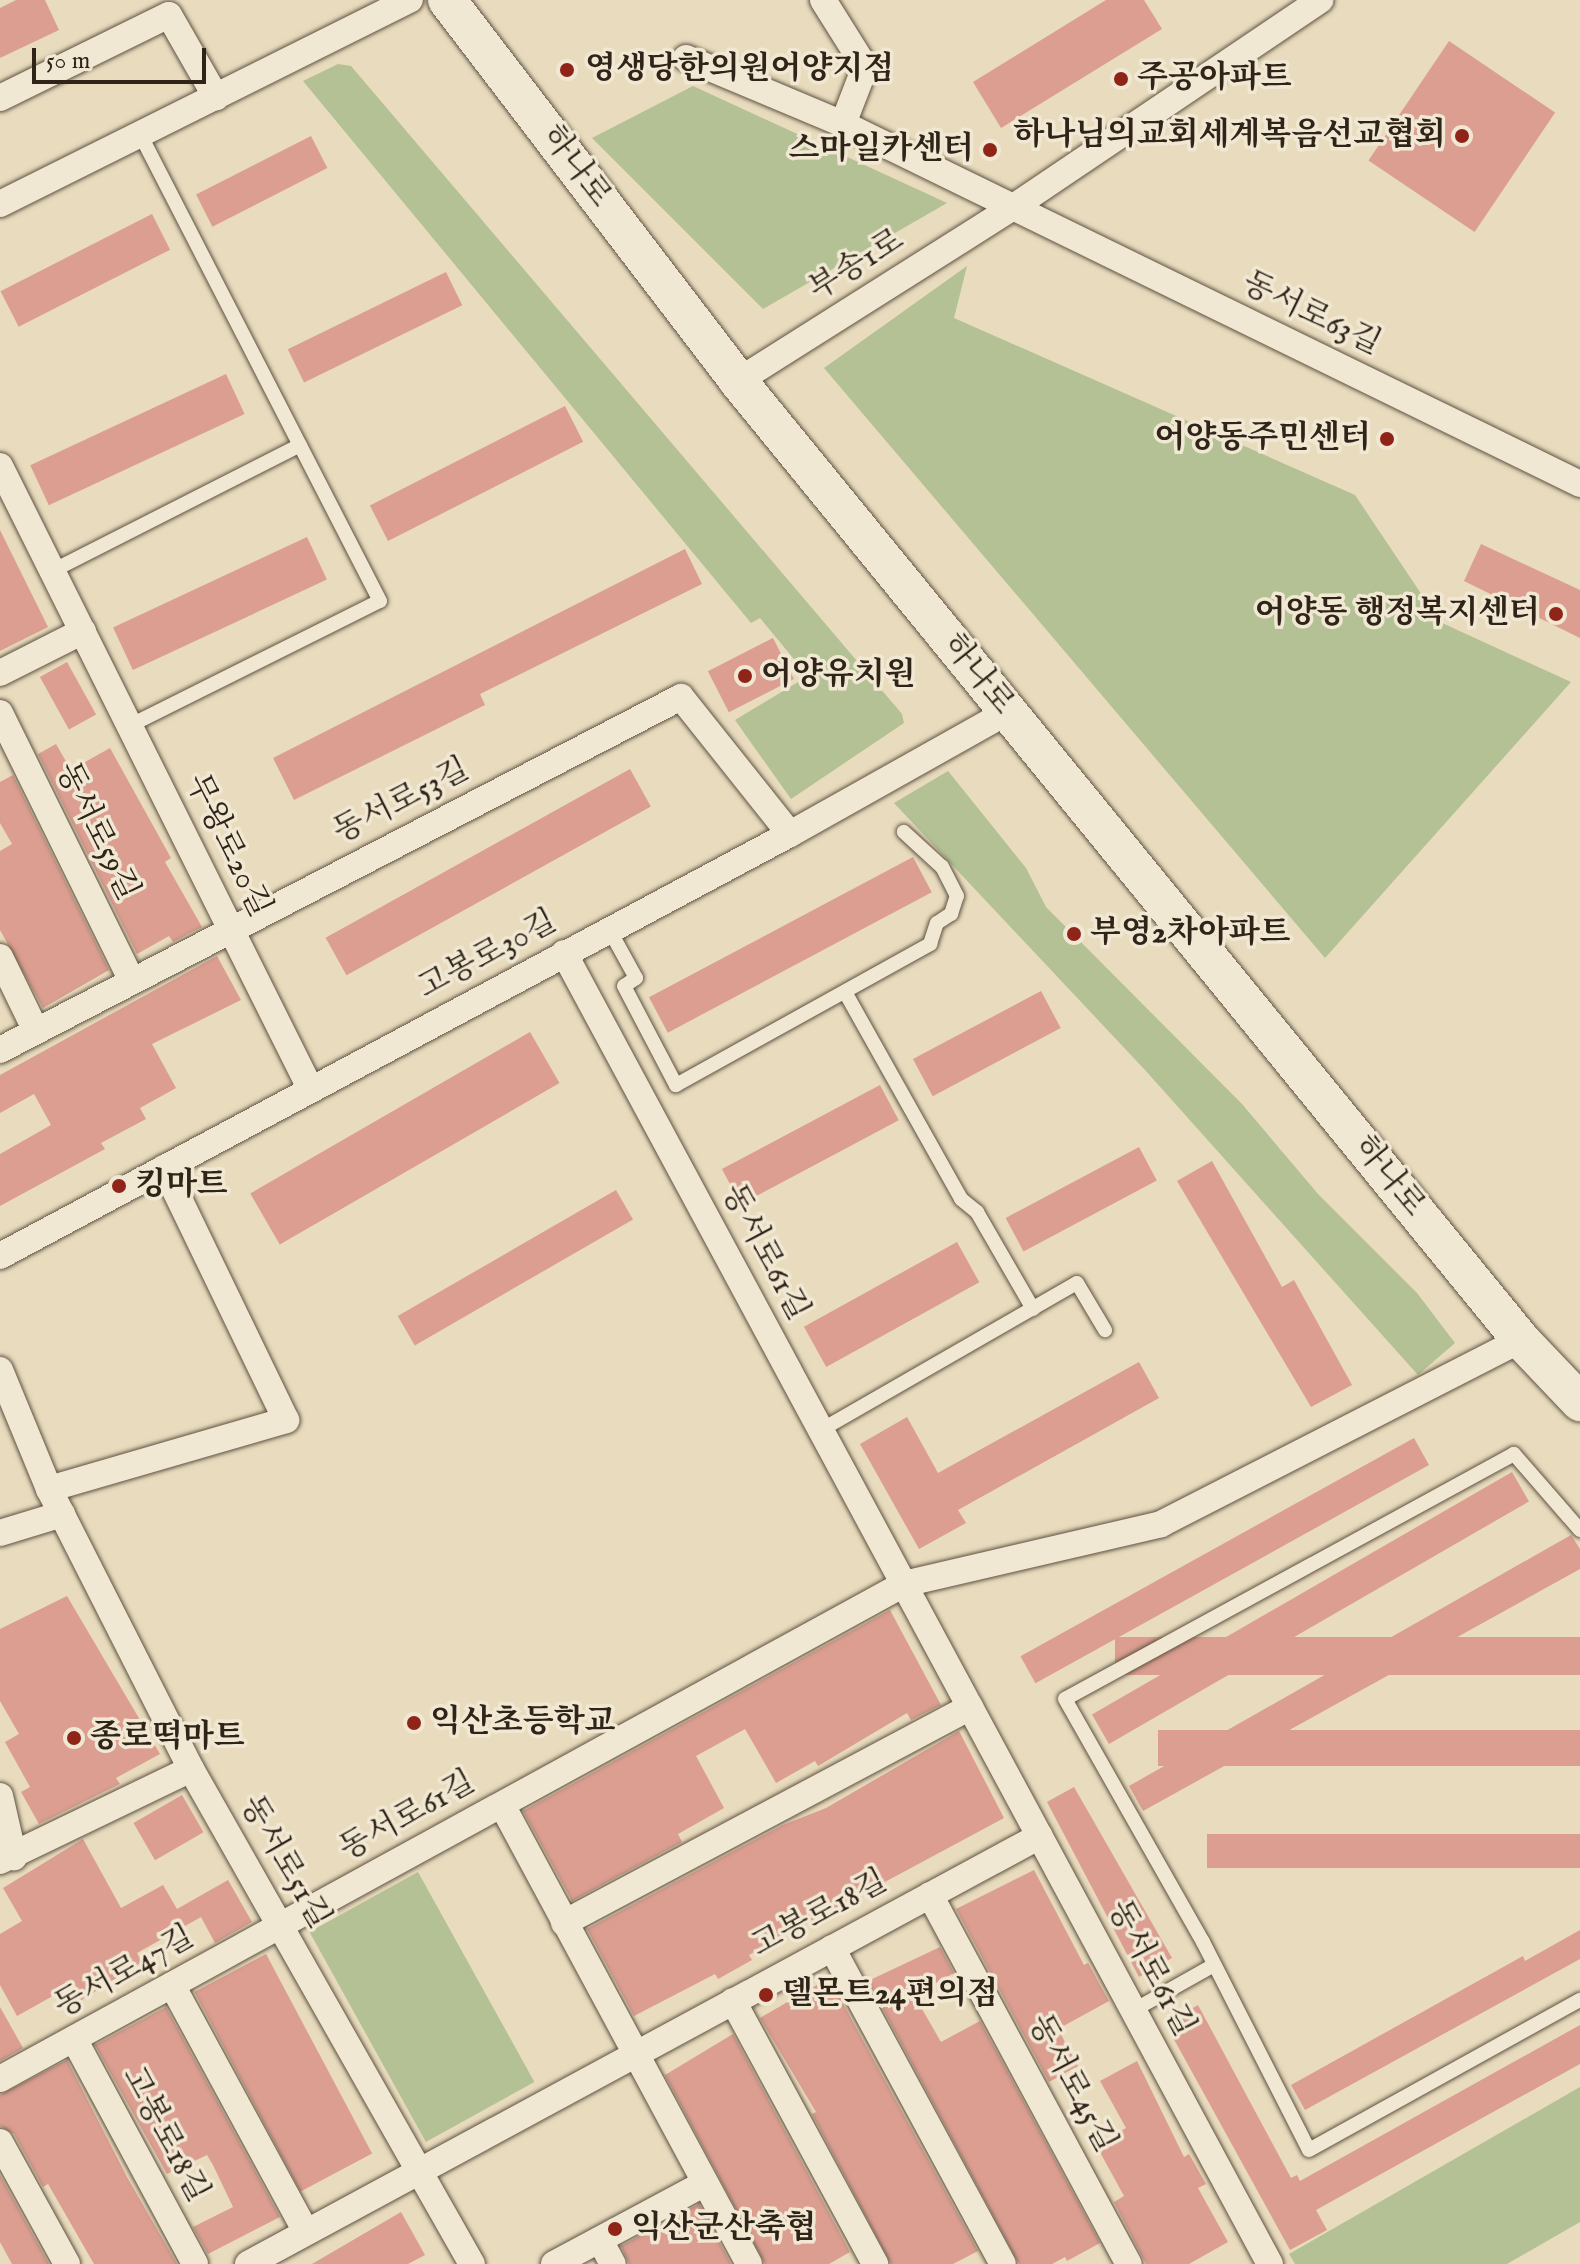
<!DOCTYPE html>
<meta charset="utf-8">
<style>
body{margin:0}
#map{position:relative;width:1580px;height:2264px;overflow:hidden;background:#e9dbbd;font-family:"IM FELL English","Noto Serif KR",serif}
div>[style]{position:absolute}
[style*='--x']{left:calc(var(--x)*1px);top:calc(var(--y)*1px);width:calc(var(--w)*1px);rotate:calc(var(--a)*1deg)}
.green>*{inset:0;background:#b3c194;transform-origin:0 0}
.building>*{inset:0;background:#db9e91;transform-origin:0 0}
.roads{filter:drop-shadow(0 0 2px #5e5242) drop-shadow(0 0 2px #5e5242)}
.lane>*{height:14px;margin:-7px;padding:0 7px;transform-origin:7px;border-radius:7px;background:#f1e8d4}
.street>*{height:26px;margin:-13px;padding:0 13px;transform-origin:13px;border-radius:13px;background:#f1e8d4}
.secondary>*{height:38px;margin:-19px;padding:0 19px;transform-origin:19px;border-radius:19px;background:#f1e8d4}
.dots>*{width:22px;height:22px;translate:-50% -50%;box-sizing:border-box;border:4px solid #f1e8d4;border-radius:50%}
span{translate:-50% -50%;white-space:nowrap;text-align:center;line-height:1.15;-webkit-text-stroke:7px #f1e8d4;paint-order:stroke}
.poi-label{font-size:32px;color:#302419;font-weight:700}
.left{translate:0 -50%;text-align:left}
.right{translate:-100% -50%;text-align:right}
.street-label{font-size:32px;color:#302419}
.scale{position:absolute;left:32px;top:48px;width:174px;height:36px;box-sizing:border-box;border:4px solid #302419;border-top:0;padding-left:10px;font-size:24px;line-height:28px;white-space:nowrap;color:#302419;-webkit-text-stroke:6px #f1e8d4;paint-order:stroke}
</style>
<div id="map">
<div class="green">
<i style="clip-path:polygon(338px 64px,351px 66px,902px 714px,904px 723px,791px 799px,735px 720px,808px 676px,760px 618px,751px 623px,303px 81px)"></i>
<i style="clip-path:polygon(693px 86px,947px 203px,763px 309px,592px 138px)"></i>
<i style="clip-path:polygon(967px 266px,954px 318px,1355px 495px,1440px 622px,1571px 682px,1325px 958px,824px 368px)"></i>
<i style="clip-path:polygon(948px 771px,1026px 868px,1046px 907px,1242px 1104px,1318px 1194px,1417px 1293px,1455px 1343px,1418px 1375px,1145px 1070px,894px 803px)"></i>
<i style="left:418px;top:1872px;width:240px;height:124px;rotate:61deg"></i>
<i style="clip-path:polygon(1580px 2087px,1580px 2222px,1507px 2264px,1295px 2264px,1289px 2254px)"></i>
</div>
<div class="building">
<i style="clip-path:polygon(16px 0,45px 0,59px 30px,0 58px,0 8px)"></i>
<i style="clip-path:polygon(1106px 0,1144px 0,1162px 29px,1001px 128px,973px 82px)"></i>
<i style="left:1449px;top:41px;width:128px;height:144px;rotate:34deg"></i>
<i style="left:311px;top:136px;width:36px;height:129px;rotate:63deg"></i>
<i style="left:152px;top:214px;width:40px;height:170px;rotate:63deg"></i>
<i style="left:446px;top:272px;width:37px;height:176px;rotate:64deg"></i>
<i style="left:226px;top:374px;width:44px;height:216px;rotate:65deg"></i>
<i style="left:565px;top:406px;width:40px;height:219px;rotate:63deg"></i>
<i style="clip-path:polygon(0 530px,48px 627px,0 651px)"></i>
<i style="left:307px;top:537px;width:47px;height:214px;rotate:65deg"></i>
<i style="clip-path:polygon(1481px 544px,1580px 590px,1580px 638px,1464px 581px)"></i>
<i style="clip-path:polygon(685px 549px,702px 584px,480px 694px,485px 705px,294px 800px,273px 758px)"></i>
<i style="left:773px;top:638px;width:46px;height:73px;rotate:63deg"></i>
<i style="left:67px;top:662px;width:60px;height:31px;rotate:61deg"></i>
<i style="clip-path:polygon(56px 744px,71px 770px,110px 748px,171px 858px,165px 862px,202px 927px,173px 942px,169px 936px,137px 954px,38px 754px)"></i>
<i style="left:630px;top:769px;width:43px;height:348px;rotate:61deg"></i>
<i style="clip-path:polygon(13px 775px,109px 970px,43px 1008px,0 930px,0 851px,12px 844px,0 823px,0 782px)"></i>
<i style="left:913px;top:857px;width:40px;height:299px;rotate:62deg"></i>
<i style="clip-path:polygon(217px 956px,241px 1000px,152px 1044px,176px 1088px,140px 1108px,146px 1119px,101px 1143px,105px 1149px,0 1206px,0 1154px,51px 1125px,34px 1094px,0 1113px,0 1075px)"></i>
<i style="left:1041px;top:991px;width:42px;height:145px;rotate:62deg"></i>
<i style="left:530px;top:1032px;width:59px;height:323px;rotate:60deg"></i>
<i style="left:880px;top:1085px;width:40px;height:179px;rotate:62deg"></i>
<i style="left:1139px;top:1147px;width:38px;height:151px;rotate:62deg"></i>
<i style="clip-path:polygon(1212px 1161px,1282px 1287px,1294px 1280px,1352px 1385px,1311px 1407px,1177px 1181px)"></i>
<i style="left:616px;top:1190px;width:34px;height:252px;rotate:60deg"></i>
<i style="left:957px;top:1242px;width:46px;height:175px;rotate:61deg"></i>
<i style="clip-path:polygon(1139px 1362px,1159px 1398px,958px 1510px,966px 1523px,919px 1549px,860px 1444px,907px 1417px,938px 1473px)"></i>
<i style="left:1414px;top:1438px;width:31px;height:450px;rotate:61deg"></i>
<i style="left:1512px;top:1472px;width:34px;height:485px;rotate:60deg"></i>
<i style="clip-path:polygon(1571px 1535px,1580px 1549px,1580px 1569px,1143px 1811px,1129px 1786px)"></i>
<i style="clip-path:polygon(67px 1596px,160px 1754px,116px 1778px,120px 1784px,39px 1824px,21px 1792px,30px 1787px,5px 1742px,19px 1734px,0 1701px,0 1629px)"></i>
<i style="clip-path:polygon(890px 1610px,941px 1705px,911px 1720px,907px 1713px,818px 1766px,815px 1761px,776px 1783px,745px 1729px,696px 1756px,724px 1808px,678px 1834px,682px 1842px,572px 1901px,523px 1811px)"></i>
<i style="left:1580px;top:1637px;width:38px;height:465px;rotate:90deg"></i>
<i style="left:1580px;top:1730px;width:36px;height:422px;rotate:90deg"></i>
<i style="clip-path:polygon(959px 1731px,1004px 1818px,749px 1955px,752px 1960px,718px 1979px,715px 1974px,634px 2016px,587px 1929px,783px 1825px,826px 1808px)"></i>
<i style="clip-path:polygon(1074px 1787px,1172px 1958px,1139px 1977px,1047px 1802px)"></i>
<i style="left:182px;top:1795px;width:43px;height:56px;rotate:60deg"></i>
<i style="left:1580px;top:1834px;width:34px;height:373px;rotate:90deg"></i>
<i style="clip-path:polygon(83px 1839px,121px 1908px,163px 1885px,177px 1909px,228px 1880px,252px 1922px,215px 1943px,201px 1917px,137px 1953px,142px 1962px,69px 2008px,60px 1992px,17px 2016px,0 1985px,0 1934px,22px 1921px,3px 1888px)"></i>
<i style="clip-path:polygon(1034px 1870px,1084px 1965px,1088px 1963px,1109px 2001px,1058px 2029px,1078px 2066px,1049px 2082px,956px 1909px)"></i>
<i style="clip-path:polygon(1580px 1930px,1580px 1959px,1305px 2110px,1291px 2085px,1523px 1956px,1525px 1961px)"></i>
<i style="clip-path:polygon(940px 1947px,954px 1973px,914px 1995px,941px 2042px,980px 2021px,1100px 2243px,1067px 2261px,1065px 2257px,1052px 2264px,1019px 2264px,868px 1981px)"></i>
<i style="left:266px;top:1954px;width:226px;height:81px;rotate:62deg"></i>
<i style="clip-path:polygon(829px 1978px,978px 2251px,953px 2264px,891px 2264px,812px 2114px,816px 2112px,760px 2018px)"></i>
<i style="clip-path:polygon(1198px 2005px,1291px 2178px,1297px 2175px,1300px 2181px,1580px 2025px,1580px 2064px,1316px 2210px,1327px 2230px,1290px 2250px,1165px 2023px)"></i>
<i style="clip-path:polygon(0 2007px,23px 2048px,0 2061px)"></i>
<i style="clip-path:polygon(166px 2007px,280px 2217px,208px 2254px,193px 2227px,233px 2207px,213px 2165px,207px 2155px,167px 2174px,95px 2045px)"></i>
<i style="clip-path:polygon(733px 2034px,850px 2252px,829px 2264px,765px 2264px,665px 2075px)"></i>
<i style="clip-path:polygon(67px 2060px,127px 2177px,177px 2264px,94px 2264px,48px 2184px,43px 2187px,14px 2134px,0 2126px,0 2095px)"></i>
<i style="clip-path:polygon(1137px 2061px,1184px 2157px,1189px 2154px,1206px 2184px,1198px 2188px,1228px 2242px,1189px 2264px,1146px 2264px,1114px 2202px,1124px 2196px,1096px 2145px,1126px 2128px,1100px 2081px)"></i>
<i style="clip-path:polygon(0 2175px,49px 2264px,12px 2264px,0 2242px)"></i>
<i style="clip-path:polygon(699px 2204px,731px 2264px,629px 2264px,621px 2246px)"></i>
<i style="clip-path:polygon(401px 2212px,425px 2255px,408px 2264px,312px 2264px)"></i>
</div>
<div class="roads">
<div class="lane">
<i style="--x:52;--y:571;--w:278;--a:-26.9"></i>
<i style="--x:129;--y:726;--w:280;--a:-26.5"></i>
<i style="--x:380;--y:601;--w:525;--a:-117.2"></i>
<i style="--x:609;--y:929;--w:56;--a:61.1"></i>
<i style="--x:636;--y:978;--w:14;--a:146"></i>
<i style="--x:624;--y:986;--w:112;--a:62.3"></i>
<i style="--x:676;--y:1085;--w:291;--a:-29"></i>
<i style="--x:930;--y:944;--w:22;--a:-72"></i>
<i style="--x:937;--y:923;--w:17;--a:-33"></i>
<i style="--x:951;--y:914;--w:19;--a:-72"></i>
<i style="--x:957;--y:896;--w:33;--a:-117"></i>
<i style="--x:942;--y:867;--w:52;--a:-137.4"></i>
<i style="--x:845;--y:992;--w:237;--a:60.7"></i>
<i style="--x:961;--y:1199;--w:21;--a:39"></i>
<i style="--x:977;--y:1212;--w:112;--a:60"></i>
<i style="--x:821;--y:1430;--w:295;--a:-29.9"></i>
<i style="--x:1077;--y:1283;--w:55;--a:59.2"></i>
<i style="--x:1580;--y:1530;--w:101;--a:-131"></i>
<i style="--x:1514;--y:1454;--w:511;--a:151.38"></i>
<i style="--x:1065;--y:1699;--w:279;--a:60.4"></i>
<i style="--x:1203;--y:1942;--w:233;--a:63"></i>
<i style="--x:1309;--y:2150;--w:310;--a:-29"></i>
<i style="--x:1134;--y:2010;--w:90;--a:-29.4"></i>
</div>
<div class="street">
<i style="--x:823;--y:0;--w:79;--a:57.9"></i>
<i style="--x:865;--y:67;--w:61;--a:111.1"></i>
<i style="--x:686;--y:58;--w:170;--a:22.8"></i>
<i style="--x:843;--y:124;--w:820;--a:26.03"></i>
<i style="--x:0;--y:98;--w:188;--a:-26.2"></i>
<i style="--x:169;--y:15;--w:95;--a:60.2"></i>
<i style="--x:0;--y:204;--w:458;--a:-26.5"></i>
<i style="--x:738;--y:381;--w:324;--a:-32.3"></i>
<i style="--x:1012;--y:208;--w:372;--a:-34"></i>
<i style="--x:0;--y:466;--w:697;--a:63.51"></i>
<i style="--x:0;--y:673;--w:93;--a:-26.8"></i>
<i style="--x:0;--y:713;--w:299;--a:63.8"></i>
<i style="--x:564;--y:953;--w:1489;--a:61.7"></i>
<i style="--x:0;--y:957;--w:82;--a:64.1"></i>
<i style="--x:0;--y:1050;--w:767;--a:-27.4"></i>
<i style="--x:681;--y:697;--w:175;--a:51.5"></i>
<i style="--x:0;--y:1256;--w:896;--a:-28.11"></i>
<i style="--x:790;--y:834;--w:249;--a:-29.3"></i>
<i style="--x:0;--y:1370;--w:129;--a:67.6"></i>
<i style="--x:49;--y:1489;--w:314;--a:63.1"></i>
<i style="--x:191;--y:1769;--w:569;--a:60.42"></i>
<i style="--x:49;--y:1489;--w:247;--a:-16.2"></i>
<i style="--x:286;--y:1420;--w:280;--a:-115.8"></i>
<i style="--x:0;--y:1533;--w:65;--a:-17"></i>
<i style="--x:0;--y:1796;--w:63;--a:77.1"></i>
<i style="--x:502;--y:1805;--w:521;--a:61.71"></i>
<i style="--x:0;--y:1861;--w:212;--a:-25.7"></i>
<i style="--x:930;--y:1895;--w:419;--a:61.7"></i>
<i style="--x:564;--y:1923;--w:460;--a:-28"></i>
<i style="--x:832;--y:1948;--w:359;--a:61.6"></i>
<i style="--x:172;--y:1985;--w:281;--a:61.5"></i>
<i style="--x:733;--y:2001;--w:299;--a:61.6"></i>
<i style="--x:74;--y:2039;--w:255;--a:61.7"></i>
<i style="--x:0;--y:2079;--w:1031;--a:-28.7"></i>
<i style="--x:904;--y:1584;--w:264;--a:-13.1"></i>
<i style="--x:1161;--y:1524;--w:404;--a:-27.1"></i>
<i style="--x:0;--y:2142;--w:139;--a:61.2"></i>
<i style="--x:600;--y:2240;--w:27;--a:62"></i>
<i style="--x:248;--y:2264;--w:900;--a:-28.39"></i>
<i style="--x:554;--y:2264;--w:171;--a:-28.2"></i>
</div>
<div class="secondary">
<i style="--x:447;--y:0;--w:479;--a:52.6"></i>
<i style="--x:738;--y:381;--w:1238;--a:50.77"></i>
<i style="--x:1521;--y:1340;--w:86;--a:46.4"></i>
</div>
</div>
<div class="dots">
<i style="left:567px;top:70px;background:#8f2418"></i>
<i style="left:1121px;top:79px;background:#8f2418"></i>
<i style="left:1462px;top:136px;background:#8f2418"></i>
<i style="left:990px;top:150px;background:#8f2418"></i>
<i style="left:1387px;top:439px;background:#8f2418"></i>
<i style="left:1556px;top:614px;background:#8f2418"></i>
<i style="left:745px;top:676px;background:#8f2418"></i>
<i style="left:1074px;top:934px;background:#8f2418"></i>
<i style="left:119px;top:1186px;background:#8f2418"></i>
<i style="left:414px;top:1723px;background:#8f2418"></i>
<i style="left:74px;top:1738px;background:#8f2418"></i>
<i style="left:766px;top:1995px;background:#8f2418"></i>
<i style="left:615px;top:2229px;background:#8f2418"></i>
</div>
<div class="poi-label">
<span class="left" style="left:585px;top:70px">영생당한의원어양지점</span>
<span class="left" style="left:1137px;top:79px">주공아파트</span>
<span class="right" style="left:1446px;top:136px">하나님의교회세계복음선교협회</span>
<span class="right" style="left:974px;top:150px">스마일카센터</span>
<span class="right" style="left:1371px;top:439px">어양동주민센터</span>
<span class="right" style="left:1540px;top:614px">어양동 행정복지센터</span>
<span class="left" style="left:761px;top:676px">어양유치원</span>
<span class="left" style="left:1090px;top:934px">부영2차아파트</span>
<span class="left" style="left:135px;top:1186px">킹마트</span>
<span class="left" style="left:430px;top:1723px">익산초등학교</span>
<span class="left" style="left:90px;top:1738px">종로떡마트</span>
<span class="left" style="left:782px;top:1995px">델몬트24편의점</span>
<span class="left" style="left:631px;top:2229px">익산군산축협</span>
</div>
<div class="street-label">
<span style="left:575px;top:167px;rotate:53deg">하나로</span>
<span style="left:857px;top:266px;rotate:-32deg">부송1로</span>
<span style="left:1311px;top:315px;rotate:26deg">동서로63길</span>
<span style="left:977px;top:675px;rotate:51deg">하나로</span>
<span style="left:402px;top:802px;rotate:-27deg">동서로53길</span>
<span style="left:96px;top:832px;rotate:64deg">동서로59길</span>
<span style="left:227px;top:846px;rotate:64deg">무왕로20길</span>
<span style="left:488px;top:956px;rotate:-28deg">고봉로30길</span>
<span style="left:1388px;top:1177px;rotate:51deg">하나로</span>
<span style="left:764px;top:1253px;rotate:62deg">동서로61길</span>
<span style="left:408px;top:1817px;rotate:-29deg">동서로61길</span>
<span style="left:284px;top:1863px;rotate:60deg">동서로51길</span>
<span style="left:820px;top:1915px;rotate:-28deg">고봉로18길</span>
<span style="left:1150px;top:1969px;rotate:62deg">동서로61길</span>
<span style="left:125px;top:1973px;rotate:-29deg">동서로47길</span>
<span style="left:1071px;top:2084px;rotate:62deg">동서로45길</span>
<span style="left:164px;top:2135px;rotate:62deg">고봉로18길</span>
</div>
<div class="scale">50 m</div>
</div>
